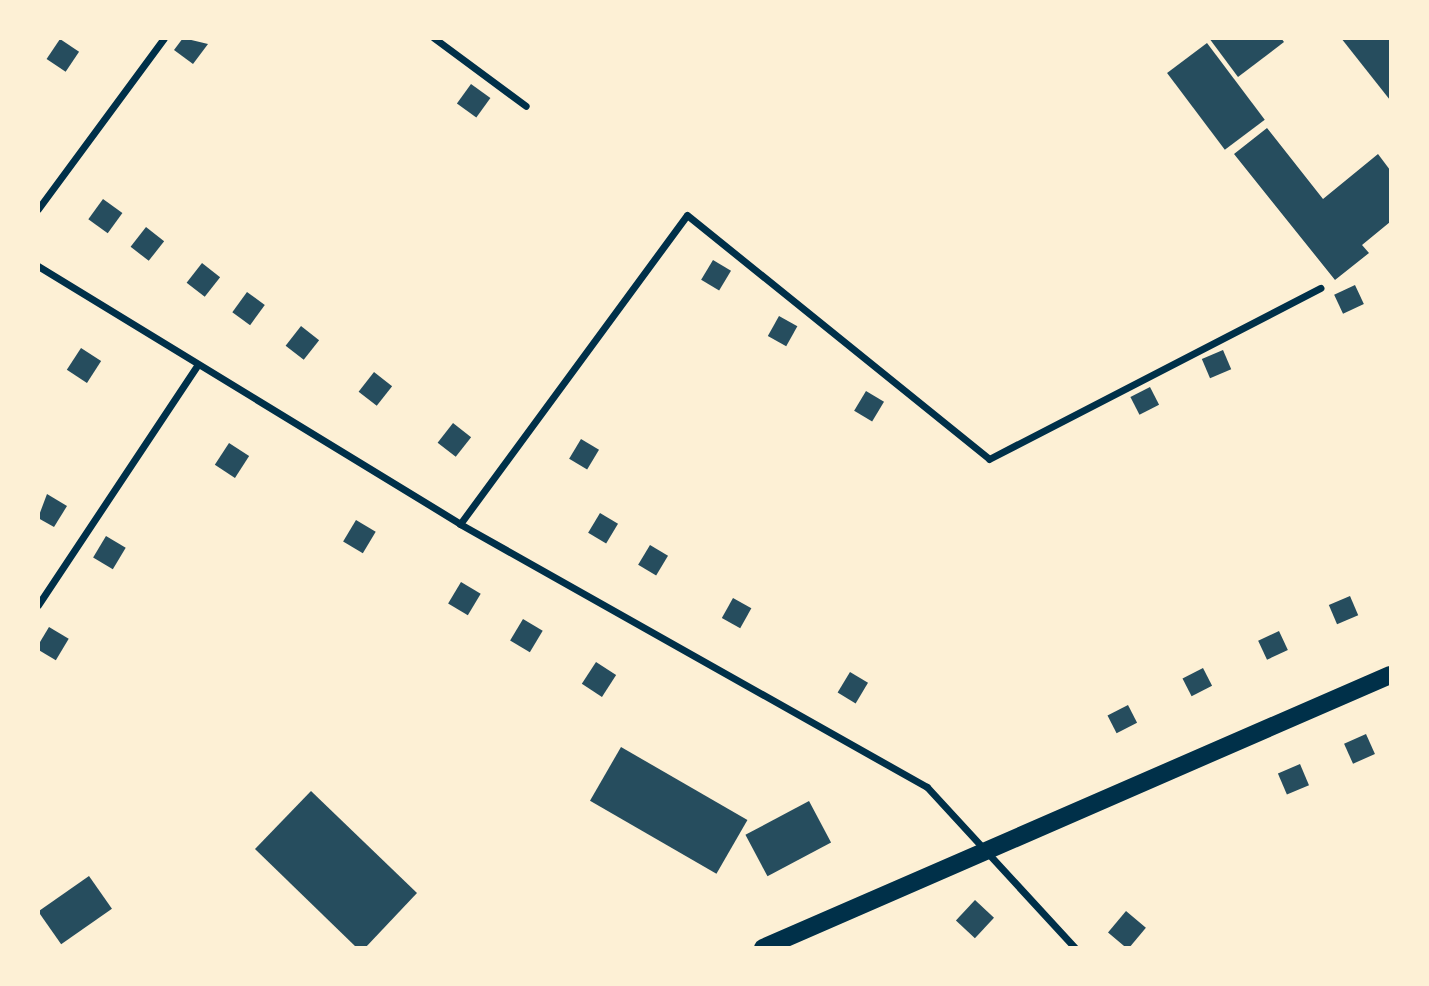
<!DOCTYPE html>
<style>
body{margin:0}
#map{position:relative;width:1429px;height:986px;overflow:hidden;background:#fdf0d5;font-family:Barlow,sans-serif}
div>[style]{position:absolute}
[style*='--x']{left:calc(var(--x)*1px);top:calc(var(--y)*1px);width:calc(var(--w)*1px);rotate:calc(var(--a)*1deg)}
.building>*{inset:0;background:#264d5e;transform-origin:0 0}
.minor>*{height:7px;margin:-3.5px;padding:0 3.5px;transform-origin:3.5px;border-radius:3.5px;background:#003049}
.primary>*{height:18px;margin:-9px;padding:0 9px;transform-origin:9px;border-radius:9px;background:#003049}
span{translate:-50% -50%;white-space:nowrap;text-align:center;line-height:1.15;-webkit-text-stroke:7px #fdf0d5;paint-order:stroke}
.frame{position:absolute;inset:0;border:40px solid #fdf0d5;pointer-events:none}
</style>
<div id="map">
<div class="building">
<i style="clip-path:polygon(183px 38px,208px 44px,193px 64px,174px 50px)"></i>
<i style="clip-path:polygon(1209px 38px,1281px 38px,1284px 42px,1238px 77px)"></i>
<i style="clip-path:polygon(1341px 38px,1390px 38px,1390px 100px)"></i>
<i style="left:60px;top:39px;width:23px;height:24px;rotate:34deg"></i>
<i style="left:1207px;top:43px;width:96px;height:50px;rotate:53deg"></i>
<i style="left:471px;top:84px;width:24px;height:24px;rotate:36deg"></i>
<i style="clip-path:polygon(1267px 128px,1323px 199px,1378px 154px,1390px 170px,1390px 222px,1362px 245px,1369px 253px,1335px 280px,1234px 154px)"></i>
<i style="left:103px;top:199px;width:24px;height:25px;rotate:36deg"></i>
<i style="left:146px;top:227px;width:23px;height:25px;rotate:38deg"></i>
<i style="left:713px;top:260px;width:21px;height:23px;rotate:31deg"></i>
<i style="left:202px;top:263px;width:23px;height:25px;rotate:38deg"></i>
<i style="left:1355px;top:285px;width:21px;height:23px;rotate:65deg"></i>
<i style="left:247px;top:292px;width:22px;height:25px;rotate:36deg"></i>
<i style="left:779px;top:316px;width:21px;height:23px;rotate:29deg"></i>
<i style="left:301px;top:326px;width:23px;height:25px;rotate:38deg"></i>
<i style="left:81px;top:348px;width:24px;height:26px;rotate:33deg"></i>
<i style="left:1223px;top:350px;width:21px;height:23px;rotate:67deg"></i>
<i style="left:374px;top:372px;width:23px;height:25px;rotate:38deg"></i>
<i style="left:1150px;top:387px;width:20px;height:22px;rotate:63deg"></i>
<i style="left:866px;top:391px;width:21px;height:23px;rotate:31deg"></i>
<i style="left:453px;top:423px;width:23px;height:25px;rotate:38deg"></i>
<i style="left:581px;top:439px;width:21px;height:23px;rotate:31deg"></i>
<i style="left:229px;top:443px;width:24px;height:26px;rotate:33deg"></i>
<i style="clip-path:polygon(47px 494px,67px 506px,54px 527px,38px 518px)"></i>
<i style="left:600px;top:513px;width:21px;height:23px;rotate:31deg"></i>
<i style="left:356px;top:520px;width:23px;height:25px;rotate:31deg"></i>
<i style="left:106px;top:536px;width:23px;height:25px;rotate:31deg"></i>
<i style="left:650px;top:545px;width:21px;height:23px;rotate:31deg"></i>
<i style="left:461px;top:582px;width:23px;height:25px;rotate:31deg"></i>
<i style="left:1350px;top:596px;width:21px;height:23px;rotate:67deg"></i>
<i style="left:733px;top:598px;width:21px;height:23px;rotate:29deg"></i>
<i style="left:523px;top:619px;width:23px;height:25px;rotate:31deg"></i>
<i style="left:49px;top:627px;width:23px;height:25px;rotate:31deg"></i>
<i style="left:1279px;top:631px;width:21px;height:23px;rotate:65deg"></i>
<i style="left:596px;top:662px;width:24px;height:26px;rotate:33deg"></i>
<i style="left:1203px;top:668px;width:20px;height:23px;rotate:63deg"></i>
<i style="left:850px;top:672px;width:21px;height:24px;rotate:31deg"></i>
<i style="left:1128px;top:705px;width:20px;height:23px;rotate:63deg"></i>
<i style="left:1366px;top:734px;width:22px;height:24px;rotate:66deg"></i>
<i style="left:621px;top:747px;width:146px;height:62px;rotate:30deg"></i>
<i style="left:1300px;top:764px;width:23px;height:24px;rotate:67deg"></i>
<i style="clip-path:polygon(311px 791px,417px 893px,365px 948px,357px 948px,255px 849px)"></i>
<i style="left:809px;top:801px;width:47px;height:72px;rotate:62deg"></i>
<i style="left:89px;top:876px;width:40px;height:62px;rotate:55deg"></i>
<i style="left:975px;top:900px;width:26px;height:28px;rotate:43deg"></i>
<i style="left:1126px;top:911px;width:26px;height:28px;rotate:40deg"></i>
</div>
<div class="minor">
<i style="--x:434;--y:38;--w:114;--a:36.5"></i>
<i style="--x:38;--y:209;--w:212;--a:-53.6"></i>
<i style="--x:38;--y:266;--w:495;--a:31.4"></i>
<i style="--x:460;--y:524;--w:536;--a:29.39"></i>
<i style="--x:927;--y:787;--w:219;--a:47.4"></i>
<i style="--x:460;--y:524;--w:383;--a:-53.7"></i>
<i style="--x:687;--y:215;--w:388;--a:38.9"></i>
<i style="--x:989;--y:459;--w:373;--a:-27.3"></i>
<i style="--x:38;--y:605;--w:287;--a:-56.4"></i>
</div>
<div class="primary">
<i style="--x:763;--y:948;--w:684;--a:-23.53"></i>
</div>
<div class="frame"></div>
</div>
